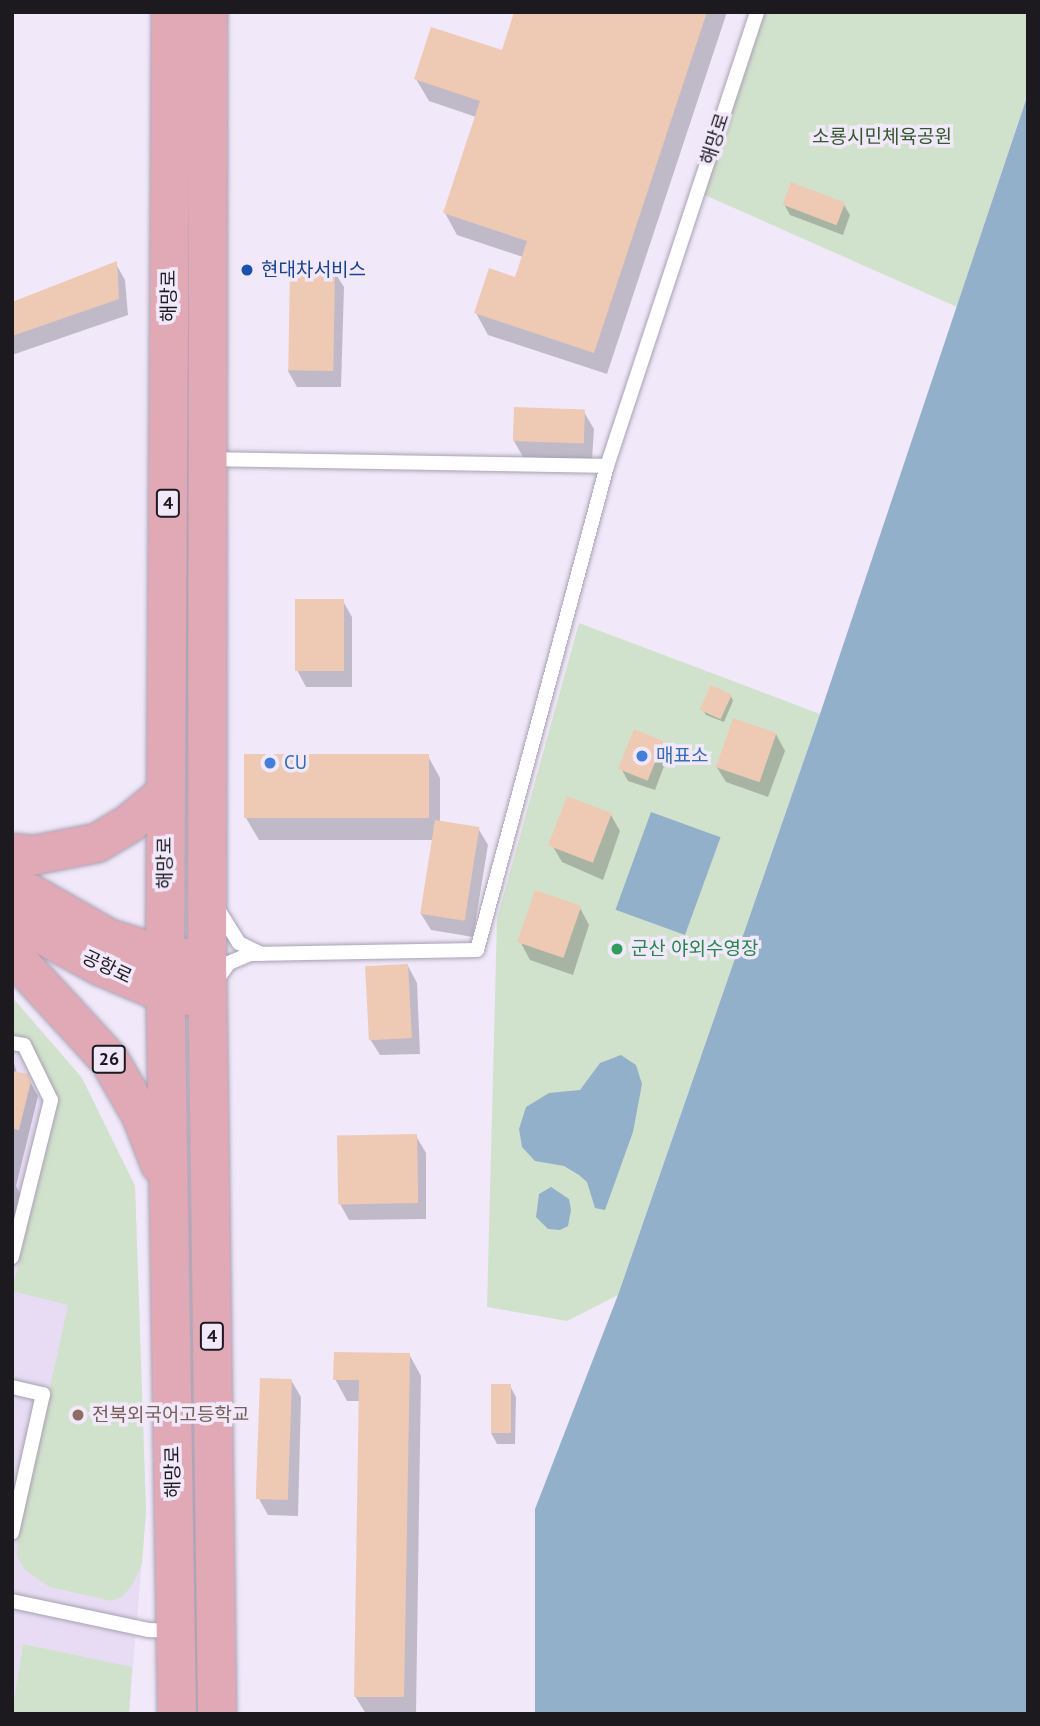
<!DOCTYPE html>
<meta charset="utf-8">
<style>
body{margin:0}
#map{position:relative;width:1040px;height:1726px;overflow:hidden;background:#f1e9fa;font-family:"PT Sans","Noto Sans KR",sans-serif}
div>[style]{position:absolute}
[style*='--x']{left:calc(var(--x)*1px);top:calc(var(--y)*1px);width:calc(var(--w)*1px);rotate:calc(var(--a)*1deg)}
.built>*{inset:0;background:#e7dcf4}
.green>*{inset:0;background:#d1e2cc}
.water>*{inset:0;background:#93b0ca;transform-origin:0 0}
.shadow>*{inset:0;background:#0003}
.building>*{inset:0;background:#eecab5;transform-origin:0 0}
.roads{filter:drop-shadow(0 0 2px #a8a1b1) drop-shadow(0 0 2px #a8a1b1)}
.service>*{height:14px;margin:-7px;padding:0 7px;transform-origin:7px;border-radius:7px;background:#fff}
.primary>*{height:38px;margin:-19px;padding:0 19px;transform-origin:19px;border-radius:19px;background:#e1a8b6}
.dots>*{width:19px;height:19px;translate:-50% -50%;box-sizing:border-box;border:4px solid #f1e9fa;border-radius:50%}
span{translate:-50% -50%;white-space:nowrap;text-align:center;line-height:1.15;-webkit-text-stroke:7px #f1e9fa;paint-order:stroke}
.shield-label span{padding:2px 5px;background:#f1e9fa;border:2px solid;border-radius:5px;-webkit-text-stroke-width:0}
.shield-label{font-size:18px;color:#1c191f;font-weight:700}
.park-label{font-size:19px;color:#35572b}
.street-label{font-size:19px;color:#1c191f}
.transit-label{font-size:19px;color:#164399}
.left{translate:0 -50%;text-align:left}
.shop-label{font-size:19px;color:#366cbe}
.leisure-label{font-size:19px;color:#27864d}
.education-label{font-size:19px;color:#785e54}
.frame{position:absolute;inset:0;border:14px solid #1c191f;pointer-events:none}
</style>
<div id="map">
<div class="built">
<i style="clip-path:polygon(12px 997px,82px 1078px,135px 1186px,146px 1511px,129px 1714px,12px 1714px)"></i>
</div>
<div class="green">
<i style="clip-path:polygon(757px 12px,1028px 12px,1028px 94px,957px 307px,698px 192px)"></i>
<i style="clip-path:polygon(579px 623px,820px 714px,618px 1295px,567px 1321px,487px 1307px,497px 919px)"></i>
<i style="clip-path:polygon(12px 997px,82px 1078px,135px 1186px,146px 1511px,142px 1564px,133px 1584px,122px 1597px,111px 1601px,50px 1587px,25px 1570px,17px 1556px,18px 1532px,68px 1305px,12px 1291px,58px 1102px,27px 1039px,12px 1035px)"></i>
<i style="clip-path:polygon(23px 1644px,132px 1667px,129px 1714px,12px 1714px)"></i>
</div>
<div class="water">
<i style="clip-path:polygon(1028px 94px,1028px 1714px,535px 1714px,535px 1509px,618px 1295px,820px 714px)"></i>
<i style="left:651px;top:812px;width:74px;height:104px;rotate:20deg"></i>
<i style="clip-path:polygon(621px 1055px,636px 1065px,642px 1084px,633px 1132px,605px 1210px,595px 1208px,587px 1182px,579px 1175px,564px 1166px,535px 1161px,522px 1147px,519px 1129px,526px 1107px,549px 1093px,580px 1090px,600px 1063px)"></i>
<i style="clip-path:polygon(551px 1187px,569px 1199px,571px 1210px,568px 1226px,560px 1230px,548px 1229px,536px 1217px,539px 1194px)"></i>
</div>
<div class="shadow">
<i style="clip-path:polygon(516px 12px,727px 12px,607px 374px,488px 335px,476px 313px,516px 279px,523px 257px,457px 235px,445px 213px,476px 117px,429px 101px,416px 79px,503px 52px)"></i>
<i style="clip-path:polygon(784px 204px,844px 205px,850px 215px,843px 235px,790px 215px)"></i>
<i style="clip-path:polygon(116px 264px,125px 280px,128px 315px,12px 355px,12px 304px)"></i>
<i style="clip-path:polygon(334px 271px,344px 287px,341px 387px,297px 387px,288px 371px)"></i>
<i style="clip-path:polygon(584px 412px,594px 429px,592px 460px,523px 457px,514px 441px)"></i>
<i style="clip-path:polygon(343px 601px,352px 617px,352px 687px,306px 687px,297px 670px)"></i>
<i style="clip-path:polygon(731px 696px,733px 701px,724px 722px,706px 715px,703px 710px)"></i>
<i style="clip-path:polygon(776px 734px,785px 751px,768px 797px,726px 782px,716px 766px)"></i>
<i style="clip-path:polygon(662px 742px,669px 753px,655px 790px,628px 781px,622px 770px)"></i>
<i style="clip-path:polygon(428px 756px,440px 778px,440px 822px,478px 828px,488px 845px,473px 937px,431px 930px,421px 914px,433px 840px,259px 840px,246px 818px)"></i>
<i style="clip-path:polygon(611px 815px,620px 831px,603px 880px,562px 862px,552px 845px)"></i>
<i style="clip-path:polygon(580px 908px,589px 925px,573px 975px,530px 960px,521px 943px)"></i>
<i style="clip-path:polygon(408px 966px,417px 983px,420px 1054px,380px 1055px,370px 1039px)"></i>
<i style="clip-path:polygon(12px 1057px,17px 1073px,27px 1076px,38px 1096px,16px 1186px,22px 1197px,12px 1236px)"></i>
<i style="clip-path:polygon(416px 1136px,426px 1153px,426px 1219px,349px 1220px,340px 1204px)"></i>
<i style="clip-path:polygon(409px 1354px,421px 1376px,416px 1714px,366px 1714px,355px 1696px,360px 1401px,347px 1401px,335px 1379px)"></i>
<i style="clip-path:polygon(291px 1380px,301px 1397px,298px 1516px,268px 1515px,259px 1499px)"></i>
<i style="clip-path:polygon(510px 1386px,516px 1397px,515px 1444px,497px 1444px,491px 1433px)"></i>
</div>
<div class="building">
<i style="clip-path:polygon(514px 12px,707px 12px,594px 353px,474px 313px,489px 268px,515px 277px,527px 241px,443px 213px,480px 101px,414px 79px,431px 27px,502px 50px)"></i>
<i style="left:791px;top:182px;width:58px;height:24px;rotate:21deg"></i>
<i style="clip-path:polygon(117px 261px,119px 299px,12px 336px,12px 302px)"></i>
<i style="left:335px;top:269px;width:102px;height:45px;rotate:91deg"></i>
<i style="left:514px;top:407px;width:71px;height:34px;rotate:2deg"></i>
<i style="left:295px;top:599px;width:49px;height:72px"></i>
<i style="left:711px;top:685px;width:23px;height:27px;rotate:25deg"></i>
<i style="left:733px;top:718px;width:46px;height:52px;rotate:19deg"></i>
<i style="left:634px;top:729px;width:32px;height:43px;rotate:22deg"></i>
<i style="left:244px;top:754px;width:185px;height:64px"></i>
<i style="left:567px;top:796px;width:48px;height:53px;rotate:21deg"></i>
<i style="left:435px;top:820px;width:45px;height:95px;rotate:9deg"></i>
<i style="left:535px;top:890px;width:49px;height:55px;rotate:19deg"></i>
<i style="left:408px;top:964px;width:74px;height:43px;rotate:87deg"></i>
<i style="clip-path:polygon(12px 1071px,28px 1074px,31px 1081px,19px 1130px,12px 1129px)"></i>
<i style="left:417px;top:1134px;width:69px;height:80px;rotate:89deg"></i>
<i style="clip-path:polygon(334px 1352px,410px 1353px,404px 1697px,354px 1697px,359px 1380px,333px 1380px)"></i>
<i style="left:260px;top:1378px;width:32px;height:121px;rotate:2deg"></i>
<i style="left:491px;top:1384px;width:20px;height:49px"></i>
</div>
<div class="roads">
<div class="service">
<i style="--x:210;--y:459;--w:397;--a:1"></i>
<i style="--x:607;--y:466;--w:501;--a:105.03"></i>
<i style="--x:477;--y:950;--w:227;--a:179"></i>
<i style="--x:250;--y:954;--w:23;--a:157"></i>
<i style="--x:229;--y:963;--w:22;--a:126"></i>
<i style="--x:607;--y:466;--w:478;--a:-71.7"></i>
<i style="--x:219;--y:911;--w:38;--a:58"></i>
<i style="--x:239;--y:943;--w:25;--a:26"></i>
<i style="--x:12;--y:1043;--w:12;--a:9"></i>
<i style="--x:24;--y:1045;--w:61;--a:63.9"></i>
<i style="--x:51;--y:1100;--w:162;--a:104"></i>
<i style="--x:12;--y:1387;--w:32;--a:13"></i>
<i style="--x:43;--y:1394;--w:142;--a:102.6"></i>
<i style="--x:12;--y:1601;--w:139;--a:12"></i>
<i style="--x:148;--y:1630;--w:28;--a:2"></i>
</div>
<div class="primary">
<i style="--x:171;--y:12;--w:944;--a:90.36"></i>
<i style="--x:165;--y:956;--w:758;--a:89.09"></i>
<i style="--x:208;--y:12;--w:947;--a:90.06"></i>
<i style="--x:207;--y:959;--w:755;--a:89.24"></i>
<i style="--x:12;--y:853;--w:23;--a:5"></i>
<i style="--x:35;--y:855;--w:63;--a:-11"></i>
<i style="--x:97;--y:843;--w:39;--a:-31"></i>
<i style="--x:130;--y:823;--w:47;--a:-39.8"></i>
<i style="--x:12;--y:883;--w:111;--a:29.8"></i>
<i style="--x:108;--y:938;--w:60;--a:17.5"></i>
<i style="--x:165;--y:956;--w:23;--a:5"></i>
<i style="--x:12;--y:918;--w:100;--a:28.6"></i>
<i style="--x:100;--y:966;--w:72;--a:23"></i>
<i style="--x:166;--y:994;--w:22;--a:5"></i>
<i style="--x:12;--y:954;--w:145;--a:47.5"></i>
<i style="--x:110;--y:1061;--w:62;--a:60.1"></i>
<i style="--x:141;--y:1115;--w:53;--a:68.8"></i>
</div>
</div>
<div class="dots">
<i style="left:247px;top:270px;background:#1a4fb4"></i>
<i style="left:642px;top:756px;background:#3f7fe0"></i>
<i style="left:270px;top:763px;background:#3f7fe0"></i>
<i style="left:617px;top:949px;background:#2e9e5b"></i>
<i style="left:78px;top:1415px;background:#8d6e63"></i>
</div>
<div class="shield-label">
<span style="left:168px;top:503px">4</span>
<span style="left:109px;top:1059px">26</span>
<span style="left:212px;top:1336px">4</span>
</div>
<div class="park-label">
<span style="left:882px;top:137px">소룡시민체육공원</span>
</div>
<div class="street-label">
<span style="left:715px;top:139px;rotate:-72deg">해망로</span>
<span style="left:169px;top:296px;rotate:-90deg">해망로</span>
<span style="left:165px;top:863px;rotate:-90deg">해망로</span>
<span style="left:107px;top:967px;rotate:25deg">공항로</span>
<span style="left:173px;top:1472px;rotate:-91deg">해망로</span>
</div>
<div class="transit-label">
<span class="left" style="left:261px;top:270px">현대차서비스</span>
</div>
<div class="shop-label">
<span class="left" style="left:656px;top:756px">매표소</span>
<span class="left" style="left:284px;top:763px">CU</span>
</div>
<div class="leisure-label">
<span class="left" style="left:631px;top:949px">군산 야외수영장</span>
</div>
<div class="education-label">
<span class="left" style="left:92px;top:1415px">전북외국어고등학교</span>
</div>
<div class="frame"></div>
</div>
